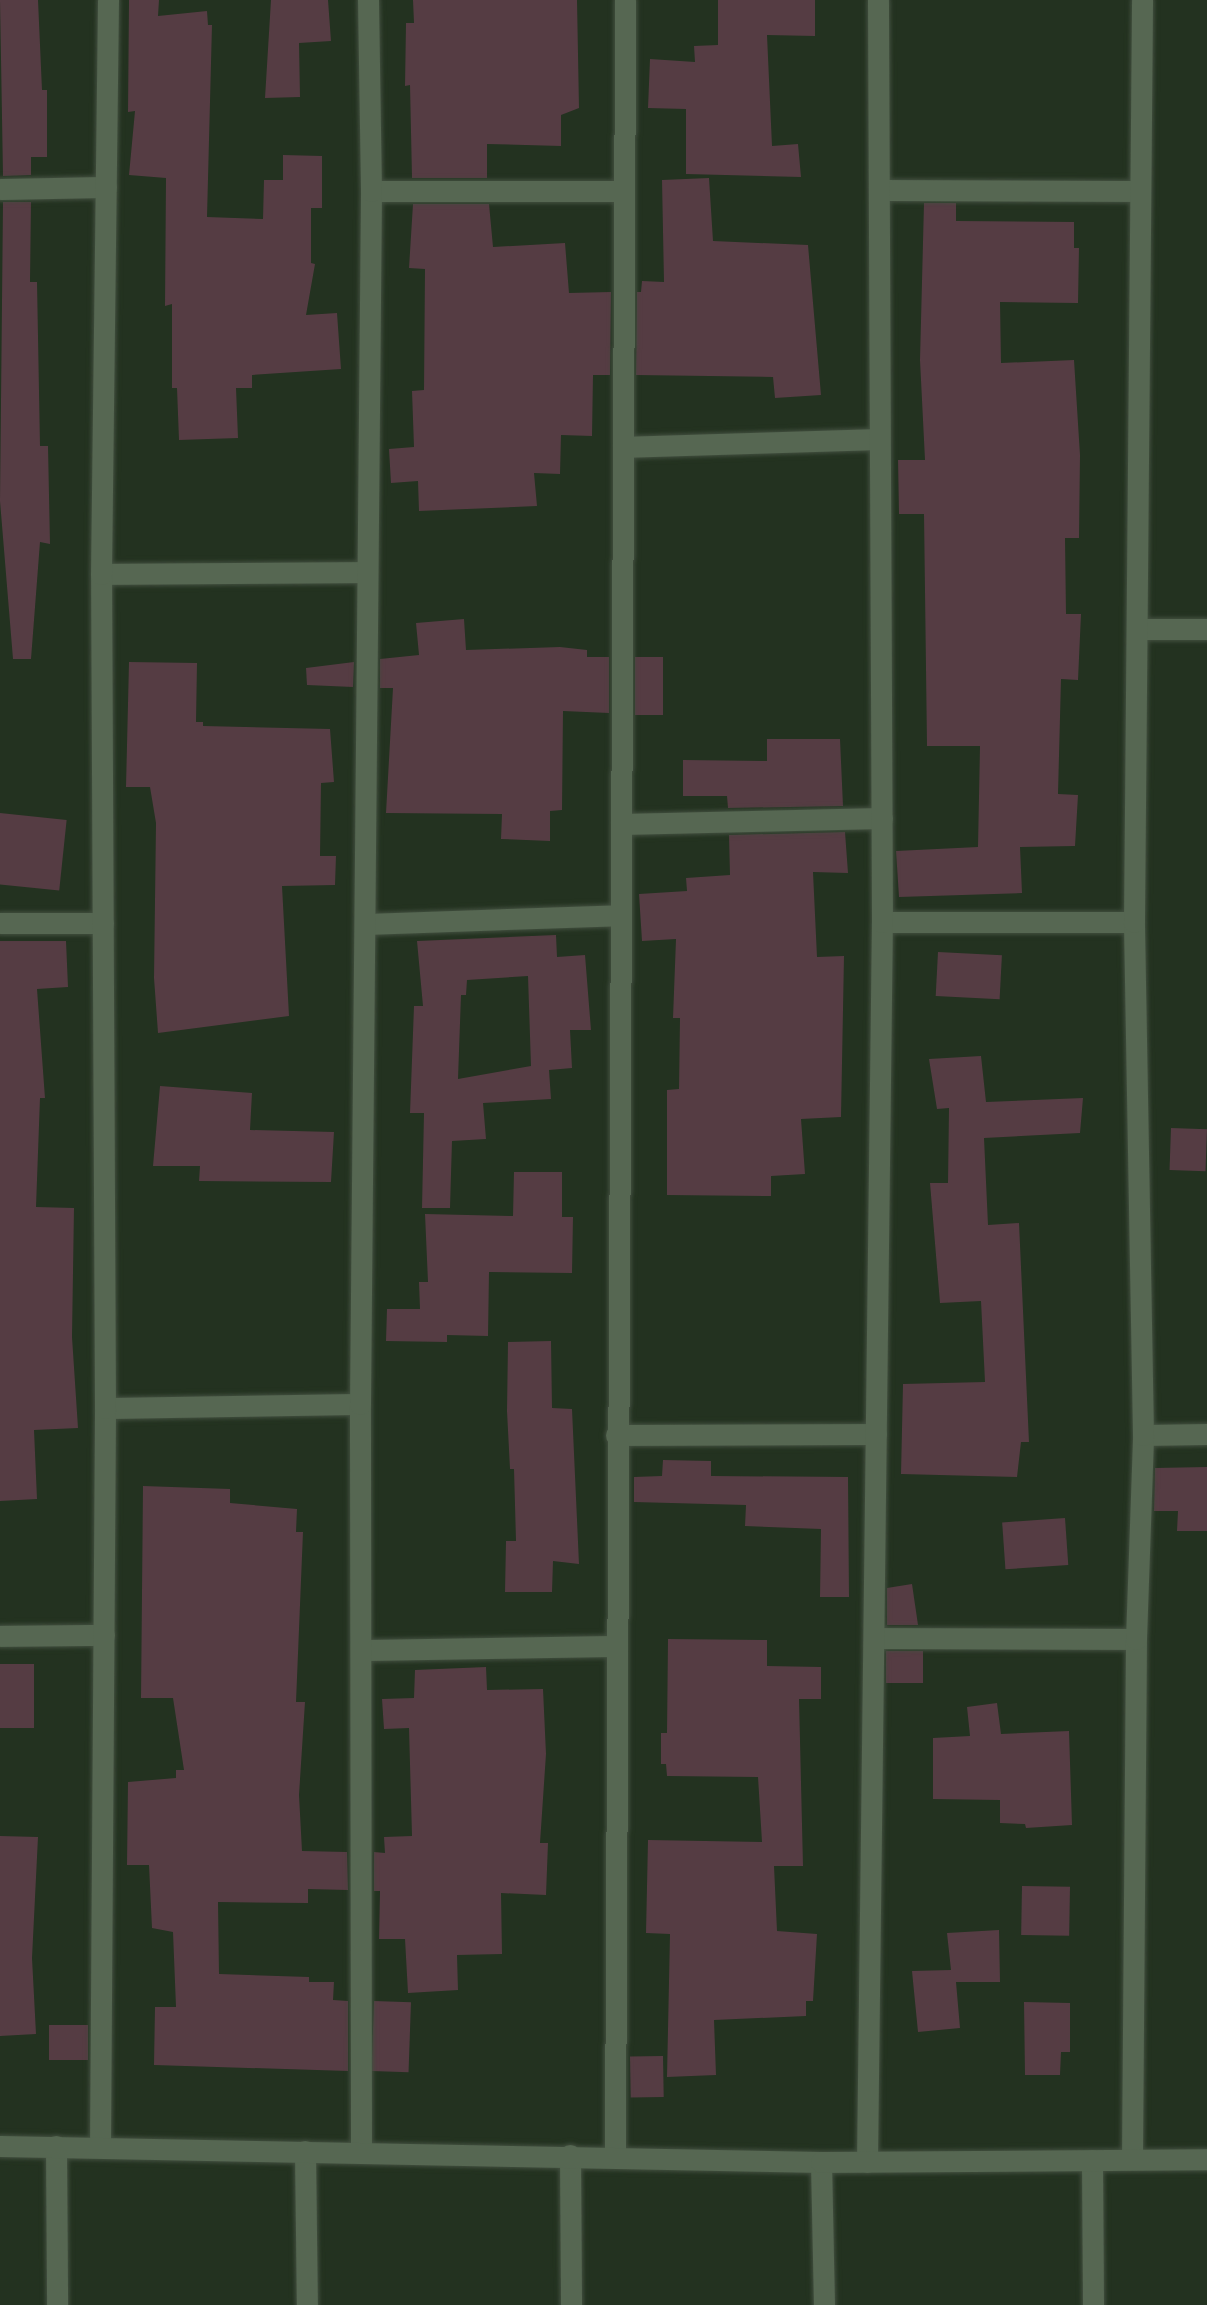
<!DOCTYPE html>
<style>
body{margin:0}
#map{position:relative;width:1207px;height:2305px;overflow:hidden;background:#233220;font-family:"PT Sans",sans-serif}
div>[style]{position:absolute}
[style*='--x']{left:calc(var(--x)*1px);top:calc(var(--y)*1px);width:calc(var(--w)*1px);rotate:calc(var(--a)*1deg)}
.building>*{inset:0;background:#553c43;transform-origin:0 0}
.roads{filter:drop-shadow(0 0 2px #424f3f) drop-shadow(0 0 2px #424f3f)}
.street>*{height:21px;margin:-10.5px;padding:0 10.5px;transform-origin:10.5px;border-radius:10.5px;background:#566752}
.secondary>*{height:21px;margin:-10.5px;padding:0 10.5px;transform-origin:10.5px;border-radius:10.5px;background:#566752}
span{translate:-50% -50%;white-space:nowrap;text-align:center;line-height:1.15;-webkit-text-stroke:5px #233220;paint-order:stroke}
</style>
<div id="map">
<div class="building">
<i style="clip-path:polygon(0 0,38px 0,42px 90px,47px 90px,47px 157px,31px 157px,31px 175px,3px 176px)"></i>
<i style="clip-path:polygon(129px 0,159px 0,158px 16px,207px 11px,208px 25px,212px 25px,207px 217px,263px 219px,264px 180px,283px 180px,283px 155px,322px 156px,322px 208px,311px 208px,311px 263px,315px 264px,306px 315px,337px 313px,341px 369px,252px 375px,252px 388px,236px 388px,238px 438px,179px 440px,177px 388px,172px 388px,172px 304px,165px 306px,166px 178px,129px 175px,135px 111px,128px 112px)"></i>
<i style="clip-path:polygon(271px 0,328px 0,331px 41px,299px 43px,300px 97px,265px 98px)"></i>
<i style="clip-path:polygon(413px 0,577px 0,579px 108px,561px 115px,561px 146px,487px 144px,487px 178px,412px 178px,410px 85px,405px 86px,406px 23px,414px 23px)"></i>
<i style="clip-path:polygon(718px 0,815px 0,815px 36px,767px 35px,772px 146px,798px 144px,801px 177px,686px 174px,686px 109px,648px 108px,650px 59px,695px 62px,694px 46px,718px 45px)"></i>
<i style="clip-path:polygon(709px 178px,713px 241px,808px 245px,821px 395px,775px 398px,773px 377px,636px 375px,637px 292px,641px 292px,642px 281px,664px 282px,662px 180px)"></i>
<i style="clip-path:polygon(3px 202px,31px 202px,30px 282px,37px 282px,40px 446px,48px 446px,50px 544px,40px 542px,31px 659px,13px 659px,0 501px)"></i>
<i style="clip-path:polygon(924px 203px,956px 203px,956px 221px,1074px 222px,1074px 248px,1079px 248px,1078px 303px,1000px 302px,1001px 363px,1074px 360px,1080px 455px,1079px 538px,1065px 538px,1066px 614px,1081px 614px,1078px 680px,1061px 679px,1058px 794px,1078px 795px,1075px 846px,1020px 847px,1022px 893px,899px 897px,896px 851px,978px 847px,980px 746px,927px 746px,924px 514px,899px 514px,898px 460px,925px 460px,920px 360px)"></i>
<i style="clip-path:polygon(413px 204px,489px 204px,493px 247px,565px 243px,569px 293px,611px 292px,610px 375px,593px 375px,592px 436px,561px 435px,560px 474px,534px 473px,537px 506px,419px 511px,418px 481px,391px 483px,389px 449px,414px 447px,412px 391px,424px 390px,425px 269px,409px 268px)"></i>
<i style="clip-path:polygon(464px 619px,466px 650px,560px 647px,587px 650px,587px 657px,609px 657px,609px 713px,563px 711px,562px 810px,550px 811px,550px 841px,501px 839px,502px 814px,386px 813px,393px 688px,380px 688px,380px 659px,419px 655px,416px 623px)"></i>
<i style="left:635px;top:657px;width:28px;height:58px"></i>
<i style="clip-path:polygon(129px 662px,197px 663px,196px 722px,203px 722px,203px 726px,330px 729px,334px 782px,321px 783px,320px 856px,336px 856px,335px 885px,282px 886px,289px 1016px,158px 1033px,154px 978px,156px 823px,150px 787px,126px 787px)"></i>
<i style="clip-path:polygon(354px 662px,353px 687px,307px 685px,306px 668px)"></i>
<i style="clip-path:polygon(767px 739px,840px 739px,843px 806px,728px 808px,727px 796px,683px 796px,683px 760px,767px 761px)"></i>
<i style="left:0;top:813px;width:67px;height:71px;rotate:6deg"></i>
<i style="clip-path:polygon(845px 832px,848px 873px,813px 872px,817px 957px,844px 956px,841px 1117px,801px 1119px,805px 1174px,771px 1176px,771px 1196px,667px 1195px,667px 1090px,679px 1089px,680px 1018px,673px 1018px,676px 939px,642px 941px,639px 894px,687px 891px,686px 878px,730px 875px,729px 835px)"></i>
<i style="clip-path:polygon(evenodd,556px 935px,557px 957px,585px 955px,591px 1030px,570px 1030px,572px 1068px,549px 1070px,551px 1099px,483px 1103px,486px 1139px,452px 1141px,450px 1208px,422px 1208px,424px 1113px,410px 1113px,414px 1006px,423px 1006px,417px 941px,556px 935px,528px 976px,531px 1066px,458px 1079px,461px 995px,466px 995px,467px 980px,528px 976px)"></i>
<i style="clip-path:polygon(0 941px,66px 941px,68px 987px,37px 989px,45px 1098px,40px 1098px,36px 1207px,74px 1208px,72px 1337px,78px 1428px,34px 1430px,37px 1499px,0 1501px)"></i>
<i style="left:938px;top:952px;width:64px;height:44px;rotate:3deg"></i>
<i style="clip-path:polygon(981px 1056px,986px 1102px,1083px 1098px,1080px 1133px,984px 1138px,988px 1225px,1019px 1223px,1029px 1442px,1021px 1442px,1017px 1477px,901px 1474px,903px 1384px,985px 1382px,981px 1301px,940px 1303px,930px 1183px,948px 1183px,949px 1108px,937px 1109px,929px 1059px)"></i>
<i style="clip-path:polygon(160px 1086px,252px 1093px,250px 1130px,334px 1132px,331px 1182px,199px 1181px,200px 1166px,153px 1166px)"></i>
<i style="left:1171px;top:1128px;width:36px;height:42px;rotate:2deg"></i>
<i style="clip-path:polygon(514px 1172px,562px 1172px,562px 1217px,573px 1217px,572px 1273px,489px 1272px,488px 1336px,447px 1335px,447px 1342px,386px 1341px,387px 1309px,420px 1309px,419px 1282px,428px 1282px,425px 1214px,513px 1216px)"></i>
<i style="clip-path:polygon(551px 1341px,552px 1408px,572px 1409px,579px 1564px,553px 1561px,552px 1592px,505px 1592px,506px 1541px,516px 1541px,514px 1469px,510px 1469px,507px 1411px,508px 1342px)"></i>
<i style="clip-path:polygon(663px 1460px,711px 1461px,711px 1476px,848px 1477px,849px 1597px,820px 1597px,821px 1529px,745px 1526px,746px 1505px,634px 1502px,634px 1477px,662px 1476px)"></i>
<i style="clip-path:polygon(1207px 1467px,1207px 1531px,1177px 1531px,1178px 1511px,1154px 1511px,1155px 1468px)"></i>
<i style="clip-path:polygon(143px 1486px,230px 1489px,230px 1503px,297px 1509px,296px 1532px,303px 1532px,296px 1702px,305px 1702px,299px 1795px,302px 1851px,347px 1852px,348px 1890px,308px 1889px,308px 1903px,218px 1902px,219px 1974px,309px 1977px,309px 1982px,334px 1982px,333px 2000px,348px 2001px,348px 2071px,154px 2065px,155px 2007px,176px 2007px,173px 1932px,152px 1928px,149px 1865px,127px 1865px,128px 1782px,176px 1778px,176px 1770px,184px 1770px,173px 1698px,141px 1698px)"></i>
<i style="left:1065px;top:1518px;width:47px;height:63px;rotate:86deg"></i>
<i style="clip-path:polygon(912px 1584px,918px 1625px,887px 1625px,887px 1588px)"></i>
<i style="clip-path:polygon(668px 1639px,767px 1640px,767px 1666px,821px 1667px,821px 1699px,799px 1699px,803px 1866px,774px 1866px,777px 1931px,817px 1934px,813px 2001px,806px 2001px,806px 2016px,714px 2020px,716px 2075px,667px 2077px,670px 1934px,646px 1933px,648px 1840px,762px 1842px,758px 1777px,667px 1776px,666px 1764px,661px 1764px,661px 1733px,667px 1733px)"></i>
<i style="left:886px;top:1651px;width:37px;height:32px"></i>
<i style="left:0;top:1664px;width:34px;height:64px"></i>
<i style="clip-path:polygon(486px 1667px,487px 1690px,543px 1689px,546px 1754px,540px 1843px,548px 1843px,546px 1895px,501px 1893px,502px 1954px,457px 1955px,458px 1990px,408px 1993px,405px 1939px,379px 1939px,380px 1891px,374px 1891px,374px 1852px,385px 1853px,384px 1837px,412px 1836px,409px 1728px,384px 1729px,382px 1699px,414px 1698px,415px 1670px)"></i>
<i style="clip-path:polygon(997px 1703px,1001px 1734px,1069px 1731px,1072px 1825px,1026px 1828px,1025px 1824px,1000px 1823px,1000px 1800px,933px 1799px,933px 1738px,970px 1736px,967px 1707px)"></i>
<i style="clip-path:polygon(0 1836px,38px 1837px,32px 1958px,36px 2034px,0 2036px)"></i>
<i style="left:1022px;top:1886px;width:48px;height:49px;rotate:1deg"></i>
<i style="clip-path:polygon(999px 1930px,1000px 1982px,956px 1982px,960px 2028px,918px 2032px,912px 1971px,951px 1970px,947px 1933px)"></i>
<i style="left:374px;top:2001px;width:37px;height:70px;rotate:2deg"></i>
<i style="clip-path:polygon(1024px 2002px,1070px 2003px,1070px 2052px,1061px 2052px,1060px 2075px,1025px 2075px)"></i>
<i style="left:49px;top:2025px;width:39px;height:35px"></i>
<i style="left:663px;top:2056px;width:41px;height:33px;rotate:89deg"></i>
</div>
<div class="roads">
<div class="street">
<i style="--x:0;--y:189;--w:106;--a:-1.1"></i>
<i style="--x:882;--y:190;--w:255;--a:0.2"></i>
<i style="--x:371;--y:191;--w:251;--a:0"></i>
<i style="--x:623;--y:447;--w:254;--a:-1.8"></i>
<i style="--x:101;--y:574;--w:265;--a:-0.4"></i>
<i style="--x:1139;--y:629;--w:68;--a:0"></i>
<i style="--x:621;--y:824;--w:261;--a:-1.3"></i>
<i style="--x:882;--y:922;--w:252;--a:0"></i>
<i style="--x:0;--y:923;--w:103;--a:0"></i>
<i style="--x:366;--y:924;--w:253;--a:-2"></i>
<i style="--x:105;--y:1408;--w:255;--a:-0.9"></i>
<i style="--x:616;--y:1435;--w:260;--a:-0.2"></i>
<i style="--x:1143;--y:1435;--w:64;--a:-0.9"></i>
<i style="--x:0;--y:1636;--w:104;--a:-0.6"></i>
<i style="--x:876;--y:1638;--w:260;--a:0.2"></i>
<i style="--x:361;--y:1650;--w:256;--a:-0.9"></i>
<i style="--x:56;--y:2146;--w:159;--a:89.6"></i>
<i style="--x:100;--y:2147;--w:739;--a:-89.61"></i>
<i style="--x:105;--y:1408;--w:834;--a:-90.27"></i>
<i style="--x:101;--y:574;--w:574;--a:-89.3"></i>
<i style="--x:305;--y:2151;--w:154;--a:89.3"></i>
<i style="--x:361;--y:2151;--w:747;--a:-90.08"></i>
<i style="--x:360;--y:1404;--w:1213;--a:-89.48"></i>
<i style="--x:371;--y:191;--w:191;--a:-90.9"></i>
<i style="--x:570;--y:2155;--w:150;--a:89.6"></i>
<i style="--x:615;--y:2155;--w:2155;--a:-89.73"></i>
<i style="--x:1132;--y:2159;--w:520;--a:-89.56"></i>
<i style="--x:1136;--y:1639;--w:204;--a:-88"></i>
<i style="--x:1143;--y:1435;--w:513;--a:-91.01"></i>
<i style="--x:1134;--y:922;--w:922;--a:-89.5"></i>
<i style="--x:1092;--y:2160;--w:145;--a:89.6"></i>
<i style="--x:821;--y:2162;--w:143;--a:88.8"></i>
<i style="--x:867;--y:2162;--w:1240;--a:-89.31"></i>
<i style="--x:882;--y:922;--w:922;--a:-90.25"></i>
</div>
<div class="secondary">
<i style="--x:0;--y:2146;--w:821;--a:1.12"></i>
<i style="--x:821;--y:2162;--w:386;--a:-0.4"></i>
</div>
</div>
</div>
